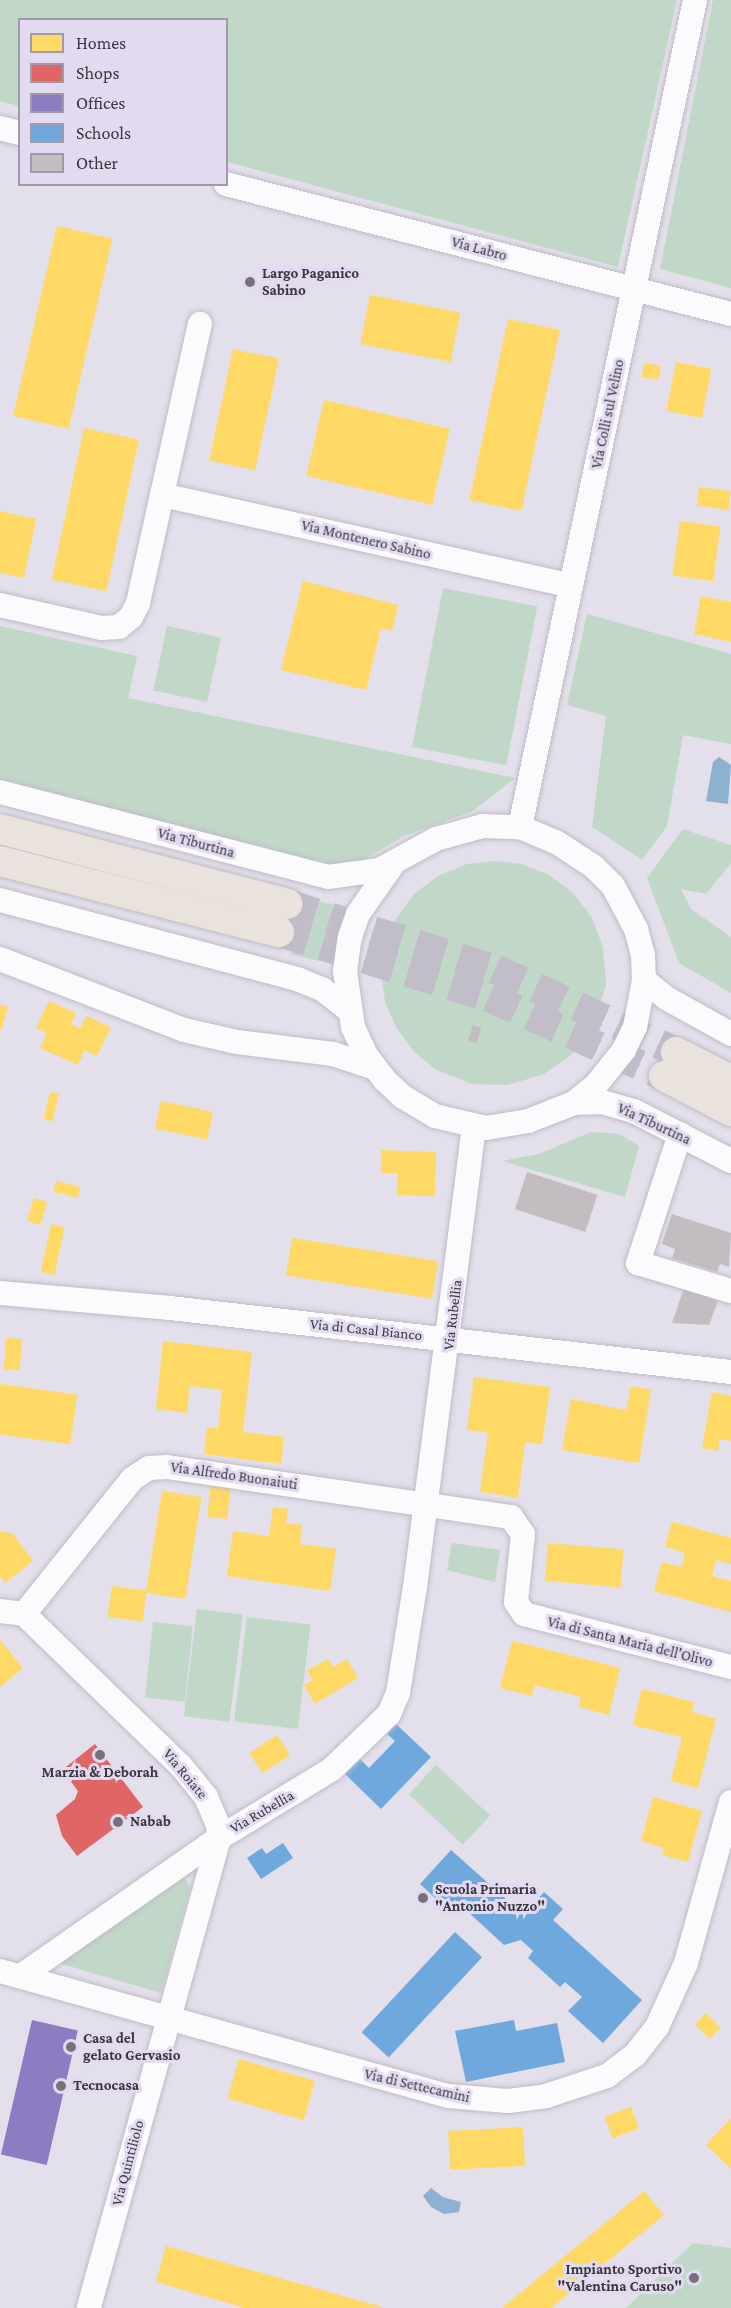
<!DOCTYPE html>
<style>
body{margin:0}
#map{position:relative;width:731px;height:2308px;overflow:hidden;background:#e3dfeb;font-family:"Crimson Pro",serif}
div>[style]{position:absolute}
[style*='--x']{left:calc(var(--x)*1px);top:calc(var(--y)*1px);width:calc(var(--w)*1px);rotate:calc(var(--a)*1deg)}
.green>*{inset:0;background:#c1d7c8;transform-origin:0 0}
.water>*{inset:0;background:#8eb1d0}
.homes>*{inset:0;background:#ffd966;transform-origin:0 0}
.shops>*{inset:0;background:#e06666}
.offices>*{inset:0;background:#8e7cc3;transform-origin:0 0}
.schools>*{inset:0;background:#6fa8dc;transform-origin:0 0}
.building>*{inset:0;background:#c3bcc1;transform-origin:0 0}
.major-tunnel>*{height:30px;margin-top:-15px;transform-origin:0;background:repeating-linear-gradient(90deg,#c1bdc9 0 30px,transparent 0 45px)}
.roads{filter:drop-shadow(0 0 2px #bfbbc5) drop-shadow(0 0 2px #bfbbc5)}
.minor>*{height:24px;margin:-12px;padding:0 12px;transform-origin:12px;border-radius:12px;background:#fbfafc}
.major>*{height:30px;margin:-15px;padding:0 15px;transform-origin:15px;border-radius:15px;background:#eae3dd}
.dots>*{width:16px;height:16px;translate:-50% -50%;box-sizing:border-box;border:3px solid #e2daf0;border-radius:50%}
span{translate:-50% -50%;white-space:nowrap;text-align:center;line-height:1.15;-webkit-text-stroke:6px #e2daf0;paint-order:stroke}
.street-label{font-size:15px;color:#3a373f}
.poi-label{font-size:15px;color:#3a373f;font-weight:700}
.left{translate:0 -50%;text-align:left}
.right{translate:-100% -50%;text-align:right}
.legend{position:absolute;left:18px;top:18px;width:210px;height:168px;box-sizing:border-box;background:#e2daf0;border:2px solid #9f99a9;margin:0;padding:8px 10px;list-style:none;font-size:18px;color:#3a373f}
.legend li{display:flex;align-items:center;gap:12px;height:30px}
.legend b{width:30px;border:2px solid #9f99a9}
</style>
<div id="map">
<div class="green">
<i style="clip-path:polygon(0 0,677px 0,618px 267px,227px 162px,226px 20px,20px 20px,19px 106px,0 101px)"></i>
<i style="clip-path:polygon(713px 0,731px 0,731px 288px,660px 269px)"></i>
<i style="left:443px;top:588px;width:96px;height:162px;rotate:11deg"></i>
<i style="clip-path:polygon(587px 614px,731px 654px,731px 744px,683px 735px,667px 826px,642px 860px,592px 827px,606px 716px,567px 705px)"></i>
<i style="clip-path:polygon(0 626px,137px 656px,128px 698px,515px 778px,473px 811px,404px 836px,356px 864px,318px 864px,0 783px)"></i>
<i style="left:167px;top:626px;width:55px;height:66px;rotate:12deg"></i>
<i style="clip-path:polygon(683px 829px,731px 845px,731px 863px,706px 894px,681px 889px,691px 909px,731px 937px,731px 993px,679px 963px,647px 878px)"></i>
<i style="clip-path:polygon(494px 861px,521px 864px,549px 875px,572px 892px,591px 916px,603px 947px,606px 984px,593px 1028px,570px 1056px,544px 1074px,508px 1085px,472px 1084px,437px 1070px,414px 1052px,396px 1027px,385px 1002px,382px 977px,383px 954px,395px 920px,414px 894px,438px 876px,467px 864px)"></i>
<i style="left:304px;top:898px;width:31px;height:58px;rotate:13deg"></i>
<i style="clip-path:polygon(591px 1132px,619px 1134px,639px 1146px,625px 1197px,502px 1161px,539px 1154px)"></i>
<i style="clip-path:polygon(452px 1543px,500px 1550px,495px 1582px,447px 1570px)"></i>
<i style="left:197px;top:1609px;width:46px;height:108px;rotate:7deg"></i>
<i style="left:247px;top:1617px;width:64px;height:105px;rotate:7deg"></i>
<i style="left:153px;top:1622px;width:40px;height:76px;rotate:6deg"></i>
<i style="left:436px;top:1765px;width:74px;height:40px;rotate:43deg"></i>
<i style="clip-path:polygon(184px 1877px,190px 1888px,161px 1993px,58px 1963px)"></i>
<i style="clip-path:polygon(693px 2243px,731px 2248px,731px 2308px,626px 2308px)"></i>
</div>
<div class="water">
<i style="clip-path:polygon(719px 757px,731px 765px,728px 804px,706px 801px,713px 762px)"></i>
<i style="clip-path:polygon(431px 2188px,443px 2197px,461px 2202px,459px 2212px,444px 2214px,431px 2207px,423px 2196px)"></i>
</div>
<div class="homes">
<i style="left:57px;top:226px;width:57px;height:195px;rotate:13deg"></i>
<i style="left:370px;top:295px;width:92px;height:50px;rotate:11deg"></i>
<i style="left:508px;top:319px;width:53px;height:185px;rotate:12deg"></i>
<i style="left:233px;top:349px;width:47px;height:114px;rotate:12deg"></i>
<i style="left:676px;top:362px;width:36px;height:50px;rotate:11deg"></i>
<i style="left:644px;top:363px;width:17px;height:14px;rotate:10deg"></i>
<i style="left:324px;top:400px;width:129px;height:78px;rotate:13deg"></i>
<i style="left:84px;top:428px;width:56px;height:155px;rotate:12deg"></i>
<i style="left:699px;top:487px;width:32px;height:19px;rotate:7deg"></i>
<i style="clip-path:polygon(0 511px,36px 519px,24px 578px,0 573px)"></i>
<i style="left:680px;top:521px;width:41px;height:55px;rotate:8deg"></i>
<i style="clip-path:polygon(303px 581px,398px 605px,392px 631px,381px 628px,366px 690px,281px 670px)"></i>
<i style="clip-path:polygon(701px 596px,731px 602px,731px 642px,694px 634px)"></i>
<i style="clip-path:polygon(49px 1001px,76px 1013px,71px 1024px,80px 1029px,86px 1016px,111px 1027px,97px 1056px,85px 1050px,78px 1065px,40px 1048px,47px 1033px,36px 1028px)"></i>
<i style="clip-path:polygon(0 1005px,8px 1007px,1px 1031px,0 1030px)"></i>
<i style="left:50px;top:1092px;width:9px;height:28px;rotate:13deg"></i>
<i style="left:161px;top:1101px;width:53px;height:28px;rotate:12deg"></i>
<i style="clip-path:polygon(381px 1150px,436px 1152px,435px 1196px,397px 1195px,398px 1173px,381px 1173px)"></i>
<i style="left:56px;top:1181px;width:25px;height:11px;rotate:14deg"></i>
<i style="left:34px;top:1198px;width:14px;height:24px;rotate:17deg"></i>
<i style="left:51px;top:1224px;width:14px;height:49px;rotate:12deg"></i>
<i style="left:292px;top:1238px;width:148px;height:38px;rotate:9deg"></i>
<i style="left:6px;top:1338px;width:16px;height:31px;rotate:4deg"></i>
<i style="clip-path:polygon(163px 1341px,252px 1352px,243px 1432px,284px 1437px,281px 1464px,204px 1454px,207px 1427px,218px 1429px,222px 1390px,190px 1386px,187px 1413px,156px 1409px)"></i>
<i style="clip-path:polygon(474px 1377px,550px 1387px,542px 1444px,525px 1442px,518px 1498px,480px 1492px,488px 1433px,467px 1430px)"></i>
<i style="left:0;top:1384px;width:78px;height:50px;rotate:8deg"></i>
<i style="clip-path:polygon(631px 1386px,651px 1390px,639px 1463px,562px 1450px,571px 1399px,626px 1410px)"></i>
<i style="clip-path:polygon(712px 1392px,731px 1396px,731px 1441px,720px 1439px,718px 1451px,702px 1448px)"></i>
<i style="left:211px;top:1483px;width:20px;height:34px;rotate:6deg"></i>
<i style="left:162px;top:1491px;width:40px;height:103px;rotate:9deg"></i>
<i style="clip-path:polygon(273px 1507px,288px 1509px,286px 1523px,302px 1525px,300px 1544px,336px 1549px,330px 1591px,227px 1576px,233px 1531px,269px 1536px)"></i>
<i style="clip-path:polygon(672px 1522px,731px 1538px,731px 1564px,716px 1560px,712px 1576px,731px 1581px,731px 1612px,654px 1591px,662px 1562px,681px 1567px,685px 1553px,665px 1547px)"></i>
<i style="clip-path:polygon(0 1532px,12px 1533px,33px 1561px,5px 1583px,0 1576px)"></i>
<i style="left:548px;top:1543px;width:76px;height:38px;rotate:5deg"></i>
<i style="left:112px;top:1586px;width:35px;height:31px;rotate:8deg"></i>
<i style="clip-path:polygon(0 1640px,23px 1668px,0 1687px)"></i>
<i style="clip-path:polygon(512px 1641px,620px 1668px,609px 1715px,579px 1707px,581px 1697px,535px 1685px,532px 1696px,500px 1688px)"></i>
<i style="clip-path:polygon(328px 1659px,333px 1667px,347px 1659px,358px 1678px,315px 1704px,304px 1685px,313px 1680px,307px 1671px)"></i>
<i style="clip-path:polygon(642px 1689px,694px 1702px,692px 1712px,716px 1719px,698px 1788px,671px 1781px,682px 1737px,633px 1725px)"></i>
<i style="left:277px;top:1735px;width:24px;height:33px;rotate:57deg"></i>
<i style="clip-path:polygon(653px 1797px,702px 1811px,688px 1862px,662px 1855px,664px 1848px,641px 1841px)"></i>
<i style="left:706px;top:2013px;width:21px;height:16px;rotate:45deg"></i>
<i style="left:239px;top:2059px;width:79px;height:41px;rotate:16deg"></i>
<i style="left:631px;top:2107px;width:23px;height:28px;rotate:70deg"></i>
<i style="clip-path:polygon(731px 2118px,731px 2169px,706px 2145px)"></i>
<i style="left:523px;top:2127px;width:39px;height:75px;rotate:87deg"></i>
<i style="clip-path:polygon(644px 2191px,664px 2215px,551px 2308px,502px 2308px)"></i>
<i style="clip-path:polygon(166px 2246px,382px 2307px,382px 2308px,245px 2308px,156px 2282px)"></i>
</div>
<div class="shops">
<i style="clip-path:polygon(95px 1744px,143px 1807px,77px 1856px,62px 1836px,56px 1815px,75px 1799px,78px 1791px,62px 1770px)"></i>
</div>
<div class="offices">
<i style="left:32px;top:2020px;width:47px;height:138px;rotate:13deg"></i>
</div>
<div class="schools">
<i style="clip-path:polygon(396px 1724px,431px 1757px,381px 1809px,344px 1773px,359px 1758px,369px 1768px,395px 1741px,387px 1734px)"></i>
<i style="clip-path:polygon(283px 1843px,293px 1858px,261px 1879px,247px 1858px,262px 1848px,266px 1854px)"></i>
<i style="clip-path:polygon(451px 1850px,524px 1915px,544px 1892px,563px 1909px,553px 1920px,642px 2000px,603px 2043px,568px 2011px,582px 1997px,565px 1982px,560px 1987px,528px 1958px,533px 1951px,521px 1940px,504px 1945px,455px 1900px,447px 1909px,420px 1884px)"></i>
<i style="left:455px;top:1932px;width:37px;height:137px;rotate:43deg"></i>
<i style="clip-path:polygon(514px 2020px,516px 2031px,557px 2023px,565px 2062px,466px 2082px,455px 2031px)"></i>
</div>
<div class="building">
<i style="left:473px;top:1025px;width:9px;height:16px;rotate:18deg"></i>
<i style="left:527px;top:1172px;width:74px;height:39px;rotate:18deg"></i>
<i style="clip-path:polygon(672px 1214px,731px 1233px,729px 1267px,720px 1264px,717px 1272px,672px 1258px,675px 1249px,662px 1244px)"></i>
<i style="clip-path:polygon(684px 1288px,718px 1301px,709px 1325px,672px 1323px)"></i>
</div>
<div class="major-tunnel">
<i style="--x:287;--y:904;--w:218;--a:17.4"></i>
<i style="--x:495;--y:969;--w:199;--a:24.6"></i>
<i style="--x:279;--y:932;--w:220;--a:17.2"></i>
<i style="--x:489;--y:997;--w:192;--a:24.3"></i>
</div>
<div class="roads">
<div class="minor">
<i style="--x:0;--y:128;--w:21;--a:14"></i>
<i style="--x:226;--y:184;--w:521;--a:14.44"></i>
<i style="--x:162;--y:495;--w:419;--a:12.5"></i>
<i style="--x:0;--y:605;--w:104;--a:12.8"></i>
<i style="--x:101;--y:628;--w:18;--a:-3"></i>
<i style="--x:119;--y:627;--w:16;--a:-40"></i>
<i style="--x:131;--y:617;--w:16;--a:-63"></i>
<i style="--x:138;--y:603;--w:286;--a:-77.5"></i>
<i style="--x:0;--y:792;--w:339;--a:14.5"></i>
<i style="--x:328;--y:877;--w:51;--a:-7.8"></i>
<i style="--x:379;--y:870;--w:65;--a:-28.5"></i>
<i style="--x:436;--y:839;--w:49;--a:-15.5"></i>
<i style="--x:483;--y:826;--w:37;--a:2"></i>
<i style="--x:520;--y:827;--w:39;--a:23"></i>
<i style="--x:556;--y:842;--w:44;--a:33"></i>
<i style="--x:593;--y:866;--w:28;--a:45"></i>
<i style="--x:613;--y:886;--w:49;--a:61.9"></i>
<i style="--x:636;--y:929;--w:27;--a:75"></i>
<i style="--x:643;--y:955;--w:25;--a:88"></i>
<i style="--x:644;--y:980;--w:48;--a:100.8"></i>
<i style="--x:635;--y:1027;--w:25;--a:116"></i>
<i style="--x:624;--y:1050;--w:45;--a:128.7"></i>
<i style="--x:596;--y:1085;--w:28;--a:141"></i>
<i style="--x:574;--y:1103;--w:49;--a:158.6"></i>
<i style="--x:528;--y:1121;--w:43;--a:170.5"></i>
<i style="--x:486;--y:1128;--w:52;--a:-166.8"></i>
<i style="--x:435;--y:1116;--w:37;--a:-149"></i>
<i style="--x:403;--y:1097;--w:26;--a:-137"></i>
<i style="--x:384;--y:1079;--w:30;--a:-127"></i>
<i style="--x:366;--y:1055;--w:31;--a:-115"></i>
<i style="--x:353;--y:1027;--w:57;--a:-98.1"></i>
<i style="--x:345;--y:971;--w:34;--a:-82"></i>
<i style="--x:350;--y:937;--w:24;--a:-71"></i>
<i style="--x:358;--y:914;--w:61;--a:-55"></i>
<i style="--x:520;--y:827;--w:845;--a:-78.05"></i>
<i style="--x:0;--y:900;--w:307;--a:14.9"></i>
<i style="--x:297;--y:979;--w:27;--a:22"></i>
<i style="--x:322;--y:989;--w:33;--a:38"></i>
<i style="--x:0;--y:959;--w:197;--a:21.1"></i>
<i style="--x:184;--y:1030;--w:54;--a:12.8"></i>
<i style="--x:237;--y:1042;--w:97;--a:7.1"></i>
<i style="--x:333;--y:1054;--w:44;--a:18.4"></i>
<i style="--x:644;--y:980;--w:28;--a:39"></i>
<i style="--x:666;--y:998;--w:74;--a:29"></i>
<i style="--x:574;--y:1103;--w:28;--a:-2"></i>
<i style="--x:602;--y:1102;--w:33;--a:16"></i>
<i style="--x:634;--y:1111;--w:109;--a:27.3"></i>
<i style="--x:680;--y:1134;--w:136;--a:108"></i>
<i style="--x:638;--y:1263;--w:97;--a:16.8"></i>
<i style="--x:0;--y:1293;--w:171;--a:5"></i>
<i style="--x:170;--y:1308;--w:565;--a:6.51"></i>
<i style="--x:0;--y:1611;--w:24;--a:7"></i>
<i style="--x:24;--y:1614;--w:173;--a:-51.3"></i>
<i style="--x:132;--y:1479;--w:20;--a:-33"></i>
<i style="--x:149;--y:1468;--w:18;--a:-3"></i>
<i style="--x:167;--y:1467;--w:348;--a:8.3"></i>
<i style="--x:511;--y:1517;--w:21;--a:55"></i>
<i style="--x:523;--y:1534;--w:68;--a:95.9"></i>
<i style="--x:516;--y:1602;--w:14;--a:56"></i>
<i style="--x:524;--y:1614;--w:214;--a:14.4"></i>
<i style="--x:24;--y:1614;--w:219;--a:44.1"></i>
<i style="--x:181;--y:1766;--w:40;--a:51"></i>
<i style="--x:206;--y:1797;--w:30;--a:67"></i>
<i style="--x:218;--y:1825;--w:13;--a:86"></i>
<i style="--x:219;--y:1838;--w:488;--a:105.5"></i>
<i style="--x:0;--y:1971;--w:465;--a:15.6"></i>
<i style="--x:448;--y:2096;--w:60;--a:4.8"></i>
<i style="--x:508;--y:2101;--w:38;--a:-7"></i>
<i style="--x:546;--y:2096;--w:64;--a:-18.2"></i>
<i style="--x:607;--y:2076;--w:35;--a:-37"></i>
<i style="--x:635;--y:2055;--w:36;--a:-52"></i>
<i style="--x:657;--y:2027;--w:70;--a:-65.6"></i>
<i style="--x:686;--y:1963;--w:167;--a:-74.4"></i>
<i style="--x:21;--y:1976;--w:241;--a:-34.9"></i>
<i style="--x:219;--y:1838;--w:132;--a:-31.4"></i>
<i style="--x:332;--y:1769;--w:79;--a:-44"></i>
<i style="--x:389;--y:1714;--w:23;--a:-67"></i>
<i style="--x:398;--y:1693;--w:107;--a:-80.9"></i>
<i style="--x:415;--y:1587;--w:464;--a:-82.7"></i>
</div>
<div class="major">
<i style="--x:0;--y:829;--w:297;--a:14.6"></i>
<i style="--x:0;--y:861;--w:288;--a:14.3"></i>
<i style="--x:676;--y:1052;--w:62;--a:27"></i>
<i style="--x:664;--y:1076;--w:76;--a:27.6"></i>
</div>
</div>
<div class="dots">
<i style="left:250px;top:282px;background:#75727b"></i>
<i style="left:100px;top:1755px;background:#75727b"></i>
<i style="left:118px;top:1822px;background:#75727b"></i>
<i style="left:423px;top:1898px;background:#75727b"></i>
<i style="left:71px;top:2047px;background:#75727b"></i>
<i style="left:61px;top:2086px;background:#75727b"></i>
<i style="left:694px;top:2278px;background:#75727b"></i>
</div>
<div class="street-label">
<span style="left:479px;top:249px;rotate:15deg">Via Labro</span>
<span style="left:608px;top:414px;rotate:-78deg">Via Colli sul Velino</span>
<span style="left:366px;top:540px;rotate:13deg">Via Montenero Sabino</span>
<span style="left:196px;top:843px;rotate:15deg">Via Tiburtina</span>
<span style="left:654px;top:1124px;rotate:25deg">Via Tiburtina</span>
<span style="left:453px;top:1315px;rotate:-83deg">Via Rubellia</span>
<span style="left:366px;top:1330px;rotate:6deg">Via di Casal Bianco</span>
<span style="left:234px;top:1476px;rotate:8deg">Via Alfredo Buonaiuti</span>
<span style="left:630px;top:1642px;rotate:14deg">Via di Santa Maria dell'Olivo</span>
<span style="left:185px;top:1774px;rotate:50deg">Via Roiate</span>
<span style="left:262px;top:1812px;rotate:-30deg">Via Rubellia</span>
<span style="left:417px;top:2086px;rotate:13deg">Via di Settecamini</span>
<span style="left:128px;top:2163px;rotate:-75deg">Via Quintiliolo</span>
</div>
<div class="poi-label">
<span class="left" style="left:262px;top:282px">Largo Paganico<br>Sabino</span>
<span style="left:100px;top:1773px">Marzia &amp; Deborah</span>
<span class="left" style="left:130px;top:1822px">Nabab</span>
<span class="left" style="left:435px;top:1898px">Scuola Primaria<br>"Antonio Nuzzo"</span>
<span class="left" style="left:83px;top:2047px">Casa del<br>gelato Gervasio</span>
<span class="left" style="left:73px;top:2086px">Tecnocasa</span>
<span class="right" style="left:682px;top:2278px">Impianto Sportivo<br>"Valentina Caruso"</span>
</div>
<ul class="legend">
<li><b style="height:16px;background:#ffd966"></b>Homes</li>
<li><b style="height:16px;background:#e06666"></b>Shops</li>
<li><b style="height:16px;background:#8e7cc3"></b>Offices</li>
<li><b style="height:16px;background:#6fa8dc"></b>Schools</li>
<li><b style="height:16px;background:#c3bcc1"></b>Other</li>
</ul>
</div>
